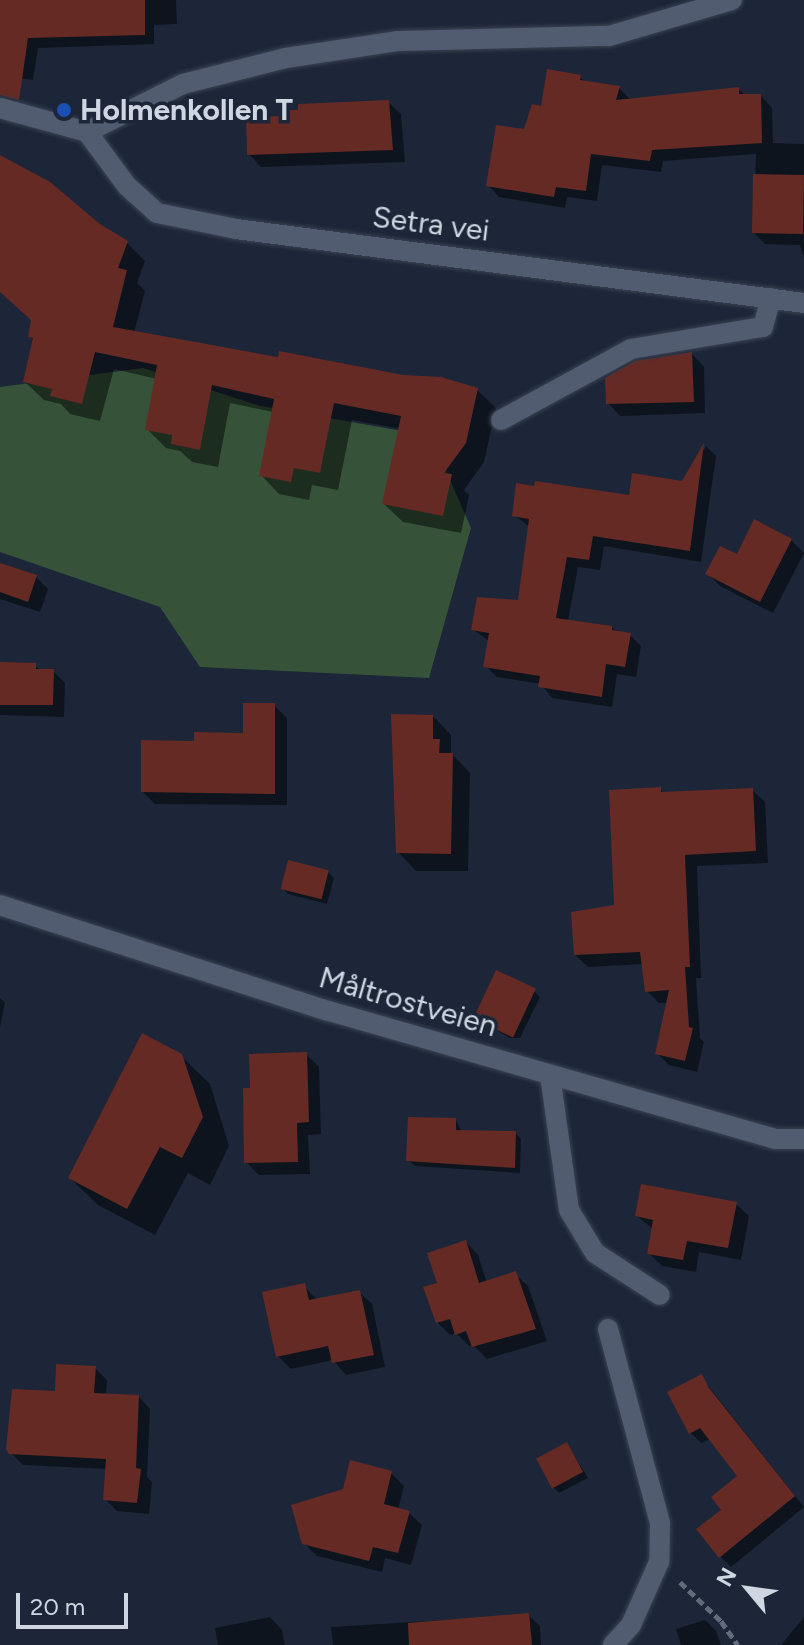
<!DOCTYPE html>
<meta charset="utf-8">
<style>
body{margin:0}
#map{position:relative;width:804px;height:1645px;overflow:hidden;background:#1c2638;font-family:Figtree,sans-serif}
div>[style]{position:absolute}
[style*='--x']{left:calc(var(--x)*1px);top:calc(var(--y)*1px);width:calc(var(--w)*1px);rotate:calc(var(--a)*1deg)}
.green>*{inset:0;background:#36533a}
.shadow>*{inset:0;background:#0007}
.building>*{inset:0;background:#652a24;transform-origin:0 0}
.path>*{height:5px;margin-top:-2.5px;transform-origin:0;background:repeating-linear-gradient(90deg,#626b7a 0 8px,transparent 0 12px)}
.roads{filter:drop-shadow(0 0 2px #3a4352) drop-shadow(0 0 2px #3a4352)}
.minor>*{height:20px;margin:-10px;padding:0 10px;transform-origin:10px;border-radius:10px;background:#515c71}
.dots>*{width:22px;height:22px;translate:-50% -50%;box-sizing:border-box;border:4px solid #1c2638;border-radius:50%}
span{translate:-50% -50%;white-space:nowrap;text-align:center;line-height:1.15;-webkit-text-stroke:7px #1c2638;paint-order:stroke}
.poi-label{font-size:30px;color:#cfd6e2;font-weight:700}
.left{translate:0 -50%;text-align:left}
.street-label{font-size:30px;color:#cfd6e2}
.north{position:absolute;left:708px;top:1549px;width:80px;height:80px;-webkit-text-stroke:6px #1c2638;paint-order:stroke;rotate:299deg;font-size:22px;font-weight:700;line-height:32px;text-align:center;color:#cfd6e2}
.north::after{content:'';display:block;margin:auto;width:28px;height:36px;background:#cfd6e2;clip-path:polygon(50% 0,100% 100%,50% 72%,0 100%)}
.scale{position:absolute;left:16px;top:1593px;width:112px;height:36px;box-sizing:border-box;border:4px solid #cfd6e2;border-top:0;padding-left:10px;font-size:24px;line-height:28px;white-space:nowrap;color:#cfd6e2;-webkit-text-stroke:6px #1c2638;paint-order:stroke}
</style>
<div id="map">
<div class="green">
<i style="clip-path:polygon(143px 368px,260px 406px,431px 436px,471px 528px,429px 678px,200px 667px,160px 607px,0 552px,0 387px)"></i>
</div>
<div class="shadow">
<i style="clip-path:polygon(0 0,176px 0,177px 24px,154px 25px,154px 44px,38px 48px,33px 80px,0 75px)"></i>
<i style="clip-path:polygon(580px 77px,586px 83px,619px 88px,631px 100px,738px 89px,746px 96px,761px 96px,772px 108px,773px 143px,804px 144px,804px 257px,800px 245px,765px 244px,753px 232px,756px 154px,663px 161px,661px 172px,602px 165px,597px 201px,567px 197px,565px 208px,499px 197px,488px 185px,543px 108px)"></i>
<i style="clip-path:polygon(388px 102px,401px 114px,405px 162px,261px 167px,249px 154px,289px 117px)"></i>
<i style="clip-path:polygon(0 162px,126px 242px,145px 261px,137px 283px,145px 291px,134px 333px,477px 390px,496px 408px,484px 462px,464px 490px,469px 495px,461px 533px,403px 522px,384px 504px,401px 429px,352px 420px,338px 490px,312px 485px,309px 500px,279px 494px,261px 475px,273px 412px,230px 403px,218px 467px,192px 462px,180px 451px,166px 448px,147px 429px,157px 379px,114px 369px,100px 421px,70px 414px,61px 404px,44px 400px,25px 382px,35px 341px,30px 337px,33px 321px,0 291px)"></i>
<i style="clip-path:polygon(692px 354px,704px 367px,705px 413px,620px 416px,608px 403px)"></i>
<i style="clip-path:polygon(706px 446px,716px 456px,701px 562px,604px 546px,600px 570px,578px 567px,568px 621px,611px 628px,630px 635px,641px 646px,636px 677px,617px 674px,612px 707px,552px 698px,541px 684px,497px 677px,486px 666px,490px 642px,474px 630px,520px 602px,530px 527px,514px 515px,631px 497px,683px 484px)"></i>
<i style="clip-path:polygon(791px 540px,804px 553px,773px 613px,720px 586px,708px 574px,738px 557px)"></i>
<i style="clip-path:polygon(0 565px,36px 577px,48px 589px,40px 612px,0 599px)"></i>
<i style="clip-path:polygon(0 664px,35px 665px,41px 671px,53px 671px,65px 683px,64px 717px,0 715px)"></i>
<i style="clip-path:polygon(274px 705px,287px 718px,287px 805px,155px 804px,143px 792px,196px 743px,245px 735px)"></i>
<i style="clip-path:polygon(433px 716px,451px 735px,451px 753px,470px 773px,468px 871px,416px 871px,398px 852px)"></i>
<i style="clip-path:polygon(660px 789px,665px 794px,752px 790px,765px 802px,768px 863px,697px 866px,701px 978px,696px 978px,700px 1038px,704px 1042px,697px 1072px,669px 1065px,657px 1053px,668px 1003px,659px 1003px,647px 991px,644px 964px,588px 967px,575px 955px,616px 907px)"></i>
<i style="clip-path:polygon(328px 872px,334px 878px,327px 904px,288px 894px,282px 888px)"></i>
<i style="clip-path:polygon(534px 991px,540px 997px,520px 1038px,510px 1038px,474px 1017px)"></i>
<i style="clip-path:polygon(0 998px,5px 1003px,0 1027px)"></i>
<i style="clip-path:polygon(306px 1054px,319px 1067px,321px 1134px,308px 1135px,310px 1174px,259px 1175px,246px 1162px,252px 1090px)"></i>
<i style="clip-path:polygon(181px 1056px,210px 1084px,229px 1146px,210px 1185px,188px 1173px,155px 1235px,98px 1205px,70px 1178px)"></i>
<i style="clip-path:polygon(456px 1120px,462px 1132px,515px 1133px,521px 1139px,520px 1173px,415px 1166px,408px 1160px)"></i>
<i style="clip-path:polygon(736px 1204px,749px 1216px,741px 1260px,699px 1252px,696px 1272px,662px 1266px,649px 1253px,653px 1229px,637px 1216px)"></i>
<i style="clip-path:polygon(466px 1242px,478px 1255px,487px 1283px,515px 1274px,528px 1286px,547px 1341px,487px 1359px,473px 1345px,469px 1346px,456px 1333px,450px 1335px,437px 1322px,439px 1284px)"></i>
<i style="clip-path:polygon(304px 1286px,318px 1301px,359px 1292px,372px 1304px,385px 1367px,346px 1375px,333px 1360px,291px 1369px,278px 1356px)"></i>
<i style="clip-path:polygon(95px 1368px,107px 1380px,106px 1395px,139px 1397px,150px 1409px,147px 1477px,152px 1482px,149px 1514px,117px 1511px,105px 1499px,108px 1469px,23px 1465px,11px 1453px)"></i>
<i style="clip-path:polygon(701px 1377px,804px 1507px,731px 1567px,720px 1556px,723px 1510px,740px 1477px,711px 1439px,701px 1443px,691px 1433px)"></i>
<i style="clip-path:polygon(567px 1444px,588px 1478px,559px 1493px,553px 1487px)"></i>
<i style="clip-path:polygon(391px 1473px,404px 1486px,398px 1510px,409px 1513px,422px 1525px,411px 1565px,385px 1558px,382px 1572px,317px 1556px,304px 1543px)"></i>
<i style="clip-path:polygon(528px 1615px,540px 1626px,541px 1645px,333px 1645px,331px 1627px)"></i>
<i style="clip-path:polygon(270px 1617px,282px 1630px,285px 1645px,218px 1645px,215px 1628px)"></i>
<i style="clip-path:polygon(804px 1617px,804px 1645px,781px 1645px)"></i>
<i style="clip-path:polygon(705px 1620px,716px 1631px,721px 1645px,681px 1645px,676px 1629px)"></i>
</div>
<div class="building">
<i style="clip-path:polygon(0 0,145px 0,145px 35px,28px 38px,19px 100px,0 95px)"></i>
<i style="clip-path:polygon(547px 69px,581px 75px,580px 80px,620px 86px,616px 100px,739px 87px,739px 94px,761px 94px,762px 143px,652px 150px,650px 161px,591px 154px,586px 191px,556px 187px,554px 197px,486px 186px,496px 125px,524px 129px,532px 104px,541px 106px)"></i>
<i style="clip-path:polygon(389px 100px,393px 150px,247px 155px,246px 117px,287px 116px,287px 110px,298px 110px,298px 104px)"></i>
<i style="clip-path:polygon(0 155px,50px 182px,100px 224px,128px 241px,118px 268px,127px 270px,113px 327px,278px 357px,279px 351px,403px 375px,441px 377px,478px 388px,466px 443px,444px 473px,452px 474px,443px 516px,382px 504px,401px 416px,334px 403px,320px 473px,294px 468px,291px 482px,259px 476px,274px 399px,212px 385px,200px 450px,171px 444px,172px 435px,145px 430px,157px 365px,95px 352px,82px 404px,50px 396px,52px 389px,23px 382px,33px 338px,28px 337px,31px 320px,0 292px)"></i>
<i style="left:753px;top:174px;width:51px;height:59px;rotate:1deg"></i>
<i style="clip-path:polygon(692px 352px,694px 402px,606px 404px,605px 378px,635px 361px)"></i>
<i style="clip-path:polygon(704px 443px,690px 551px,593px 536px,589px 560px,567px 557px,556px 618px,612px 626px,612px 630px,631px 633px,625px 667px,606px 664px,602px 697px,538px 687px,540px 676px,483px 667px,489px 633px,471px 630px,477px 597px,518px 600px,529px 519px,512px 516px,516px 483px,534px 486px,535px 481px,629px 495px,632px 473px,682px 481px)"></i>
<i style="clip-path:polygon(754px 519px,792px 539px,760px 602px,705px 574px,720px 546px,737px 554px)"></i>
<i style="clip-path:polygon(0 563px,37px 575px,28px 602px,0 592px)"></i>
<i style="clip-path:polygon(0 662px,36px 663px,36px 669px,54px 669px,53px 705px,0 705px)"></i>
<i style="clip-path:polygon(243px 703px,275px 703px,275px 794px,141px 792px,141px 740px,194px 741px,194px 732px,243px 733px)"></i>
<i style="clip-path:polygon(391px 714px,433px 715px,433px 739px,440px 739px,439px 753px,453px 753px,451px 854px,396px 853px)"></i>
<i style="clip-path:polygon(661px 787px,661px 792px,753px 788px,756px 851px,685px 855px,690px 967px,685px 967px,689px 1027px,693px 1028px,685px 1061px,655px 1054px,669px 990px,645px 992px,640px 952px,574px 955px,571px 912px,614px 905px,609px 790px)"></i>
<i style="left:288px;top:860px;width:42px;height:30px;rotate:14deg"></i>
<i style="left:496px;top:970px;width:44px;height:54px;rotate:25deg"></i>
<i style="clip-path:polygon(142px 1033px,182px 1054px,203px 1117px,182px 1158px,160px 1147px,127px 1209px,68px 1178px)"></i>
<i style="clip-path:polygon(307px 1052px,309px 1122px,297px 1123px,298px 1162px,244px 1163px,243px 1088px,250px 1088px,249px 1054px)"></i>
<i style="clip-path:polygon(408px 1117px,456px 1118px,456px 1130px,516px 1131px,515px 1168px,406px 1161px)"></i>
<i style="clip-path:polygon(641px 1184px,737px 1202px,728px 1248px,687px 1241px,683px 1260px,647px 1254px,653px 1220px,635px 1216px)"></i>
<i style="clip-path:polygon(466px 1240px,479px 1283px,516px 1271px,536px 1329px,472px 1347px,466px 1331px,455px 1335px,450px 1319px,436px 1323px,423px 1287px,437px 1283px,427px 1253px)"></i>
<i style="clip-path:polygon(305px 1283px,309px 1300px,360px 1290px,374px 1355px,332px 1363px,328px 1346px,276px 1357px,262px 1292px)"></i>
<i style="clip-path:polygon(56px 1364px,96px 1366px,94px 1393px,139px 1395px,136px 1468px,141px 1469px,137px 1503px,103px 1500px,106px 1459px,9px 1454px,6px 1449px,12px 1389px,55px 1391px)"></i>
<i style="clip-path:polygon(702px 1374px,709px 1388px,795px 1496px,719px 1558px,696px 1529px,721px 1510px,711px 1497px,737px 1476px,700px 1428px,689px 1434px,667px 1392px)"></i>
<i style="left:567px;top:1442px;width:34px;height:35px;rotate:62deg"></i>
<i style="clip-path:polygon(350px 1460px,392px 1471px,384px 1504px,410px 1511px,398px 1553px,373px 1547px,369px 1561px,302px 1544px,291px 1505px,343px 1489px)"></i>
<i style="clip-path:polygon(529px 1613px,532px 1645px,409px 1645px,408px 1623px)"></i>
</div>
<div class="path">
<i style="--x:680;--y:1582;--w:57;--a:43.6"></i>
<i style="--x:721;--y:1621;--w:29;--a:55"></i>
</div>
<div class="roads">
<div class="minor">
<i style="--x:0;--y:108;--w:90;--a:15.4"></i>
<i style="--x:87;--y:132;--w:107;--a:-26.6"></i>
<i style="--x:183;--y:84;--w:106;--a:-14.2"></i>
<i style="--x:286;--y:58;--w:114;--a:-8.6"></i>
<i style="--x:399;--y:41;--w:210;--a:-1.4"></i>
<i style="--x:609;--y:36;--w:128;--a:-16.3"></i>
<i style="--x:87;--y:132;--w:67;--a:53.5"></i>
<i style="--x:127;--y:186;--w:40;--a:42"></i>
<i style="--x:157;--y:213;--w:81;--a:11.4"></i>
<i style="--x:236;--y:229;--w:573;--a:7.42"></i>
<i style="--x:501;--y:420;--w:148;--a:-28.6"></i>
<i style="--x:631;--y:349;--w:134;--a:-9.5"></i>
<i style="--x:763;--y:327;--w:30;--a:-75"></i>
<i style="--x:0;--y:905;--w:346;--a:17.9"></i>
<i style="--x:329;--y:1011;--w:464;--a:16"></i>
<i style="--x:775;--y:1139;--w:29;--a:0"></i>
<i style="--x:550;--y:1075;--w:136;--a:82"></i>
<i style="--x:569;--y:1210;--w:50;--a:58.8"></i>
<i style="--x:595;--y:1253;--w:77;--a:32.9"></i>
<i style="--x:608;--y:1329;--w:201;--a:75"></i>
<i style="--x:660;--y:1523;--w:39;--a:91"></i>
<i style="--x:659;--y:1562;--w:69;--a:114"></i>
<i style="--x:631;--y:1625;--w:27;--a:132"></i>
</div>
</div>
<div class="dots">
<i style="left:64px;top:110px;background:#1a4fb4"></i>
</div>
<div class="poi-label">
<span class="left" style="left:80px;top:110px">Holmenkollen T</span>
</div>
<div class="street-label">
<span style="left:431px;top:224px;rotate:7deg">Setra vei</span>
<span style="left:408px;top:1002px;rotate:16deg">Måltrostveien</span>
</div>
<div class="north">N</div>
<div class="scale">20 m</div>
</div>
